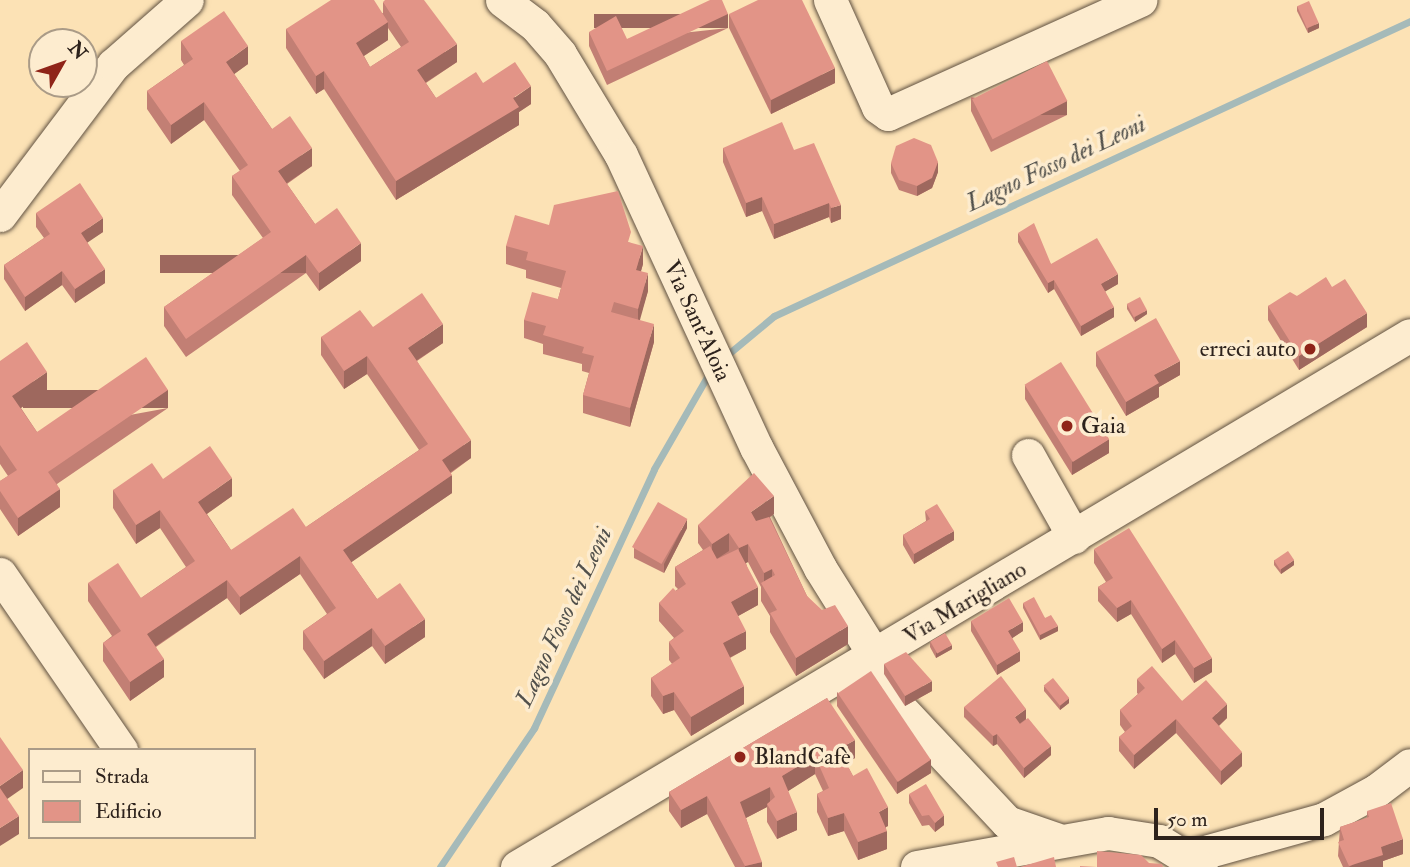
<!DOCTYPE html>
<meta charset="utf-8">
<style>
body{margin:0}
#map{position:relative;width:1410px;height:867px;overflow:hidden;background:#fce2b5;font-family:"IM FELL Double Pica",serif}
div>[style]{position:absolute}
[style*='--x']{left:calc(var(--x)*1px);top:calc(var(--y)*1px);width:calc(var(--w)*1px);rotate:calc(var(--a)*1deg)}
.stream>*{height:7px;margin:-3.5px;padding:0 3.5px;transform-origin:3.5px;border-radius:3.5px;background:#a5bab9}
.roads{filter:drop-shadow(0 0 2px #615242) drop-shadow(0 0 2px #615242)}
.minor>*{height:33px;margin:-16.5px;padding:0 16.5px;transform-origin:16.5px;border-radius:16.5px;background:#fdeccf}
.wall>*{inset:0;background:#c27f74}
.shaded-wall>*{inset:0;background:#9e685e;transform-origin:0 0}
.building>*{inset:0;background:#e29487;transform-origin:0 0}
.dots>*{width:19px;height:19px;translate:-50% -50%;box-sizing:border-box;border:4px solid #fdeccf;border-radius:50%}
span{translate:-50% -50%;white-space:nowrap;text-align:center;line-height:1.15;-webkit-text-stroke:7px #fdeccf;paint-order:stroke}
.street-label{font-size:23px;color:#2d221c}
.poi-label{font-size:23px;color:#2d221c}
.right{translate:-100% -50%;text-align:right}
.left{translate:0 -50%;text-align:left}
.water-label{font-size:24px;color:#51504b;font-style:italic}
.legend{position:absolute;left:28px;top:748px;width:228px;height:91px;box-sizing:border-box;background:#fdeccf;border:2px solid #aa9b87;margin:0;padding:9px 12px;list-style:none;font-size:21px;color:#2d221c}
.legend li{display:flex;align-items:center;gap:14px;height:35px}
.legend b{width:35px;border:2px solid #aa9b87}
.north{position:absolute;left:28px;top:28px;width:70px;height:70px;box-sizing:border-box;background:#fdeccf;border:2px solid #aa9b87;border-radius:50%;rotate:50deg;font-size:19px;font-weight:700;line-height:28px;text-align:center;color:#2d221c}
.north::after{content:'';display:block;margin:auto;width:24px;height:32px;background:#8f2418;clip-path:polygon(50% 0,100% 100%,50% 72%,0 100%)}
.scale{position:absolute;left:1154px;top:808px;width:170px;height:32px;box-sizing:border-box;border:4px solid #2d221c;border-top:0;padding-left:9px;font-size:21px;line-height:24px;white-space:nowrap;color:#2d221c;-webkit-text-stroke:5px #fdeccf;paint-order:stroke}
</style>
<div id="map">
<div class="stream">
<i style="--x:727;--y:355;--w:61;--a:-39.7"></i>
<i style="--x:774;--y:316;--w:701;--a:-24.88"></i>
<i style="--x:440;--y:867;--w:168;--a:-55.9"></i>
<i style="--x:534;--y:728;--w:285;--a:-65.1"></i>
<i style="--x:654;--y:469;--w:108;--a:-60.1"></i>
</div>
<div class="roads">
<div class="minor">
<i style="--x:502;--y:0;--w:41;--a:37.1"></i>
<i style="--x:535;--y:25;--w:38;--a:49"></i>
<i style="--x:560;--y:54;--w:118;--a:58.9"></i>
<i style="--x:621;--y:155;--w:322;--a:65.2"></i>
<i style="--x:756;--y:447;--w:137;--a:62.1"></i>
<i style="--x:820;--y:568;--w:94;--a:58"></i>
<i style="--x:870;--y:648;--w:28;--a:77"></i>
<i style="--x:876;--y:675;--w:37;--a:55"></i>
<i style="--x:897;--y:705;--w:161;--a:46.8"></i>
<i style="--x:1007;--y:822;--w:52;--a:19.1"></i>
<i style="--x:830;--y:0;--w:117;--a:65.8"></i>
<i style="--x:878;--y:107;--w:12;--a:35"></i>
<i style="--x:888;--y:114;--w:277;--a:-24.3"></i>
<i style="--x:0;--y:215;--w:188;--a:-53"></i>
<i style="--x:113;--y:65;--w:98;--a:-41.3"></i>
<i style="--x:1028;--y:455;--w:94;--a:60.7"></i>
<i style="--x:0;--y:574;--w:214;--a:55.5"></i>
<i style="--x:1187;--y:857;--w:142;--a:-15.5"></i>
<i style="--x:1324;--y:819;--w:60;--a:-28.7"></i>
<i style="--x:1377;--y:790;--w:41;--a:-37.1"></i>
<i style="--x:517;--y:867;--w:1039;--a:-30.78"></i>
<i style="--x:917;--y:867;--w:194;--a:-10.1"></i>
<i style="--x:1108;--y:833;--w:52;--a:8.9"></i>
<i style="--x:1159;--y:841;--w:49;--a:31.8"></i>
</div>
</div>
<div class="wall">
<i style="clip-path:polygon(evenodd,383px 2px,457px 62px,426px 83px,436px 98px,483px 83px,531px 104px,519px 112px,519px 125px,396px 200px,324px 89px,316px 94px,286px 48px,286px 29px,383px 13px,383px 2px,388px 28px,401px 47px,370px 67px,364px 56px,388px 40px,388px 28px)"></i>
<i style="clip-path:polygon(1297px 6px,1319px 28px,1308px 33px,1297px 11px)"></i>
<i style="clip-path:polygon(729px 14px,835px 83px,771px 114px,729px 28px)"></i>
<i style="clip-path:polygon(728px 28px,607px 85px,589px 46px,589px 32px,627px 39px)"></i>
<i style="clip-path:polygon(181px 41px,248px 64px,234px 74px,272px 129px,312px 166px,287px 184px,315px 224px,361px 261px,319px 291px,306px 273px,186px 357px,164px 326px,164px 307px,263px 238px,232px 195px,232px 176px,240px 171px,204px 120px,171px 144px,147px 109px,147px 91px,184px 65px,181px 60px)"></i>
<i style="clip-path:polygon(971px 97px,1067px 115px,991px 152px,971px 111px)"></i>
<i style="clip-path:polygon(723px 148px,794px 150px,841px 219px,831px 223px,829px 217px,774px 239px,762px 211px,746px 217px,723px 162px)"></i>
<i style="clip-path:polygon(891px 163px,938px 172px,932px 188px,917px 196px,899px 190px,891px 173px)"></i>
<i style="clip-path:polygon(36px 213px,103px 232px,87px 242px,105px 283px,75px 303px,62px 285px,25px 311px,4px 279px,4px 265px,44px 238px,36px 227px)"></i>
<i style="clip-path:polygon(549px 225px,631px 243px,643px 264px,641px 271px,648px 291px,639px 320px,654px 342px,630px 427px,583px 413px,583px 395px,589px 373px,582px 371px,582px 364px,543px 354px,543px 344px,524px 338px,524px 320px,558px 299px,561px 288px,526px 278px,526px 270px,506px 264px,506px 246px)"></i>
<i style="clip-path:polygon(1018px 233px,1051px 264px,1118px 284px,1105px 291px,1114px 317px,1081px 336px,1054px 289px,1048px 293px,1018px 242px)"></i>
<i style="clip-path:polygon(1332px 287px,1367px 327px,1299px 370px,1268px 320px,1268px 306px,1297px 296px)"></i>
<i style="clip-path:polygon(1127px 304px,1147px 314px,1135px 322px,1127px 309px)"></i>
<i style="clip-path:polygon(373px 327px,443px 343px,417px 361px,471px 458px,451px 473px,452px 493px,351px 562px,377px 599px,425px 637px,385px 664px,372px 646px,324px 679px,303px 649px,303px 631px,327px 614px,300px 574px,240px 615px,227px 598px,156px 647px,164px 677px,130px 701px,103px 661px,103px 643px,112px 636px,88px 601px,88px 583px,141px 598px,186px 567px,160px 528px,136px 544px,113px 508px,113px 490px,163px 479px,232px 496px,207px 514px,231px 550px,306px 527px,419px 450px,367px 374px,344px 389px,321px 355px,321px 337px)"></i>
<i style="clip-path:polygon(1096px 352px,1180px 375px,1159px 387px,1159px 397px,1126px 416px,1096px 366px)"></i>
<i style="clip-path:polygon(0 361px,47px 390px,21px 408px,37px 432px,168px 408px,57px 484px,60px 507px,18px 536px,0 509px,0 481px,8px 476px,0 464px)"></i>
<i style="clip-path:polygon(1025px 385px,1109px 453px,1072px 475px,1025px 399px)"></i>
<i style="clip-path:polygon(925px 511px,954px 540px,914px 564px,903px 545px,903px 535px,926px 521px)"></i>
<i style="clip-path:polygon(774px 514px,770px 517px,807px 596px,848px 644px,796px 676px,770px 632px,770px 616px,761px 601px,761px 587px,748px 562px,746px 563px,758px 605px,738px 616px,746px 649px,730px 658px,744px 704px,691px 736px,674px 710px,663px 714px,651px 696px,651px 678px,672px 664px,669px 660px,669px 642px,674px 638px,659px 621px,659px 603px,678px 589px,675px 586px,675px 567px,703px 550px,698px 543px,698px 525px)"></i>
<i style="clip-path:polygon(687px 528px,664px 573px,634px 558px,634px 548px)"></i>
<i style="clip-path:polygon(1094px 549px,1212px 672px,1194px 683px,1175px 654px,1162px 663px,1131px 614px,1117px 622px,1098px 601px,1098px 587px,1106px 582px,1094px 563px)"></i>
<i style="clip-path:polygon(1274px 560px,1294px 565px,1281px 574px,1274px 565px)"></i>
<i style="clip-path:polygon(1023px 603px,1045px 618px,1058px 631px,1040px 640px,1023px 608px)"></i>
<i style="clip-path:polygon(971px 621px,1023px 631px,1012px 638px,1020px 661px,997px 675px,971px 631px)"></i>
<i style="clip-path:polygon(930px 642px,952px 649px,936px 658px,930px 647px)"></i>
<i style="clip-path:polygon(884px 664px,932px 691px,905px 706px,884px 674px)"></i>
<i style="clip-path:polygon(1137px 679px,1182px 701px,1227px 718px,1219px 726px,1242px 766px,1221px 785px,1176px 733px,1134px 769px,1119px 751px,1119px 737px,1125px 732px,1120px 725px,1120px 710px,1138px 694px,1137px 693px)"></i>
<i style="clip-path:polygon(1044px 686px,1069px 703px,1060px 710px,1044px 691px)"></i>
<i style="clip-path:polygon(837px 692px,931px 773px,897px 794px,837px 706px)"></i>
<i style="clip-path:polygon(827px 698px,855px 758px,846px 763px,853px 776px,888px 826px,886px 827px,887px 849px,858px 860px,844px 831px,828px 836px,817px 812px,817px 794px,823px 791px,815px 774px,788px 791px,797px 830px,777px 839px,767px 822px,767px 807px,746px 818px,762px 867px,735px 867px,707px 814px,681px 828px,669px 811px,669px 792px)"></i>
<i style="clip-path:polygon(964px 707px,1026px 719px,1051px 755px,1024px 778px,997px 744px,993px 746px,964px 717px)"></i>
<i style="clip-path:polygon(909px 794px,944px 825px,935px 832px,929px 825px,922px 826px,909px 803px)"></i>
<i style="clip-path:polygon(1367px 811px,1403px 854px,1383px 861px,1383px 867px,1343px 867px,1338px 856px,1340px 827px,1367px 818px)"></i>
</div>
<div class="shaded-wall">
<i style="left:728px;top:14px;width:14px;height:134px;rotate:90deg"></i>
<i style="clip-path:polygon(388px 22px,388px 40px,356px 61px,356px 43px)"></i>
<i style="clip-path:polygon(1319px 23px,1319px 28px,1308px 33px,1308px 28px)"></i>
<i style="clip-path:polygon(457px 44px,457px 62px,417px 88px,417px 70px)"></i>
<i style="clip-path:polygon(248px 46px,248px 64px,226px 80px,226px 62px)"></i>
<i style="clip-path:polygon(835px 68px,835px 83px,771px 114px,771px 100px)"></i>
<i style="clip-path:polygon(324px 71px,324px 89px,316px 94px,316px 76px)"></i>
<i style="clip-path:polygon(531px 86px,531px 104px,519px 112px,519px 125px,396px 200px,396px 181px)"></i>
<i style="left:1067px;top:101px;width:14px;height:85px;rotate:90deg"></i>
<i style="clip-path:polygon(204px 102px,204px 120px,171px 144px,171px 125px)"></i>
<i style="clip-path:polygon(312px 148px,312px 166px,278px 189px,278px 171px)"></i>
<i style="clip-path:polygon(938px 162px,938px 172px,932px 188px,917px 196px,917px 186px)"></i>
<i style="clip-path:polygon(762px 197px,762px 211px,746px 217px,746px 203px)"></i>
<i style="clip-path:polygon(829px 203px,829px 217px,774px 239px,774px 224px)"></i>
<i style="clip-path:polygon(841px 205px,841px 219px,831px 223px,831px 208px)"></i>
<i style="clip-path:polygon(103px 218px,103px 232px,81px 247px,81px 233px)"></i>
<i style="clip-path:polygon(361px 243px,361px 261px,319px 291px,319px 273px)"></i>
<i style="clip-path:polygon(643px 246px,643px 264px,636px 288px,636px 270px)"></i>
<i style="left:306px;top:255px;width:18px;height:146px;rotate:90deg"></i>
<i style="clip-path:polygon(105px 269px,105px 283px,75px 303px,75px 289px)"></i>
<i style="clip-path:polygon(62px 271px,62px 285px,25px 311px,25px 297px)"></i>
<i style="clip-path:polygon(648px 273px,648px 291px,638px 327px,638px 309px)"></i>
<i style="clip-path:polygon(1118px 274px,1118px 284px,1101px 294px,1101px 284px)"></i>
<i style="clip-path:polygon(1054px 280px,1054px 289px,1048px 293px,1048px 283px)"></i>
<i style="clip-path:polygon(1114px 307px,1114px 317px,1081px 336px,1081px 326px)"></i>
<i style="clip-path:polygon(1147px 310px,1147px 314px,1135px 322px,1135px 317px)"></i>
<i style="clip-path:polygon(1367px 313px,1367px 327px,1299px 370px,1299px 356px)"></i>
<i style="clip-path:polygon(443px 324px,443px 343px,408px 366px,408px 348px)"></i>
<i style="clip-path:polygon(654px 324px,654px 342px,630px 427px,630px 408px)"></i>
<i style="clip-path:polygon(367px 356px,367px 374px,344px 389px,344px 371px)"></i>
<i style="clip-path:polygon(1180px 361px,1180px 375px,1159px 387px,1159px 397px,1126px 416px,1126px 402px,1154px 375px)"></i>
<i style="clip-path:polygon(47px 372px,47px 390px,12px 414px,12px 396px)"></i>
<i style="left:168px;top:390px;width:18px;height:145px;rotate:90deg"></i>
<i style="clip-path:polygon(1109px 439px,1109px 453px,1072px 475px,1072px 461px)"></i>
<i style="clip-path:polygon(471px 440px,471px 458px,442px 478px,442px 460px)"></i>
<i style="clip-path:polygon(452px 475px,452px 493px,343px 568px,343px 550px)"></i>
<i style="clip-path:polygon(232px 478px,232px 496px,198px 520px,198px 502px)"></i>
<i style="clip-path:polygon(60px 489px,60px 507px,18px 536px,18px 518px)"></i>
<i style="clip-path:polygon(774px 496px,774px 514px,751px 530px,751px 512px)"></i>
<i style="clip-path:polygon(160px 510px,160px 528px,136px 544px,136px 525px)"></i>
<i style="clip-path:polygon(687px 519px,687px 528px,664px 573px,664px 564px)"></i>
<i style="clip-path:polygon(954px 531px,954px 540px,914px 564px,914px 554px)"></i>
<i style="clip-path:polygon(729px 533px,729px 551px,712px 562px,712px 544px)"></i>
<i style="clip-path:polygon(748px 544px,748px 562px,739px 566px,739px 548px)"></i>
<i style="clip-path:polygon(300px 556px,300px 574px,240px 615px,240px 597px)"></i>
<i style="clip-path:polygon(1294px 560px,1294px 565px,1281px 574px,1281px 569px)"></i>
<i style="clip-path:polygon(772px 569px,772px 588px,764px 587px,764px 573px)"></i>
<i style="clip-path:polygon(227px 580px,227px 598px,147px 652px,147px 634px)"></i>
<i style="clip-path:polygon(758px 587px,758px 605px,731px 620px,731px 602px)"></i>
<i style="clip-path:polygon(1131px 600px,1131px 614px,1117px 622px,1117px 608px)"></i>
<i style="clip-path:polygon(425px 619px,425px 637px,385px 664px,385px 646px)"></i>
<i style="clip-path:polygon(1023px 622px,1023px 631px,1008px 641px,1008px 631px)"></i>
<i style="clip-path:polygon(848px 626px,848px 644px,796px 676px,796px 658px)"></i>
<i style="clip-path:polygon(1058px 626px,1058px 631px,1040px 640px,1040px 635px)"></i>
<i style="clip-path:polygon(372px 628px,372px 646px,324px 679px,324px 661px)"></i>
<i style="clip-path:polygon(746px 631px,746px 649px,723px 661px,723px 643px)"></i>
<i style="clip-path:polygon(1175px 640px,1175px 654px,1162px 663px,1162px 649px)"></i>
<i style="clip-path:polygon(952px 645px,952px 649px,936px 658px,936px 653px)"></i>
<i style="clip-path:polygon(1020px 651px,1020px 661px,997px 675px,997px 665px)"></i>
<i style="clip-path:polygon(1212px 658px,1212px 672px,1194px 683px,1194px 668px)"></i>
<i style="clip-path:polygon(164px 659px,164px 677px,130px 701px,130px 682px)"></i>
<i style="clip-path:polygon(932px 681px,932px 691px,905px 706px,905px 696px)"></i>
<i style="clip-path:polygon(744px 686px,744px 704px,691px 736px,691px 717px)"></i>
<i style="clip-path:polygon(674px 692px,674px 710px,663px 714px,663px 696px)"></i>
<i style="clip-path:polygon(1069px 698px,1069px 703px,1060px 710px,1060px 705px)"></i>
<i style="clip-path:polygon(1227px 704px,1227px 718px,1212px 732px,1212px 718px)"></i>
<i style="clip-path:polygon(1026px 709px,1026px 719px,1015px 727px,1015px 717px)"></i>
<i style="clip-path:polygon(1176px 719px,1176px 733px,1134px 769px,1134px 755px)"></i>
<i style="clip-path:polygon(997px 734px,997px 744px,993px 746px,993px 736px)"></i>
<i style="clip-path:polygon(855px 740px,855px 758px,839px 767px,839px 749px)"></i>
<i style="clip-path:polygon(1051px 746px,1051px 755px,1024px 778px,1024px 768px)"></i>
<i style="clip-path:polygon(1242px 752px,1242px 766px,1221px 785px,1221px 771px)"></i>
<i style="clip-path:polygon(815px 756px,815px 774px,782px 795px,782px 776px)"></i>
<i style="clip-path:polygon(931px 759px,931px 773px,897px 794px,897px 780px)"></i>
<i style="clip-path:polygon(23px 770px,23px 788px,0 804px,0 786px)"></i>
<i style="clip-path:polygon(770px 787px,770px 805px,767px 804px,767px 807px,740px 821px,740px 802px)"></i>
<i style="clip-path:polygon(707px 796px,707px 814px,681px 828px,681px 810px)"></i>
<i style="clip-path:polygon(888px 807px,888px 826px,879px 830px,879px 812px)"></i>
<i style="clip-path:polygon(797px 812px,797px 830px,777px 839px,777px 821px)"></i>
<i style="clip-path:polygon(844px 813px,844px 831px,828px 836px,828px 818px)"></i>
<i style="clip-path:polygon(944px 815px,944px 825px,935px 832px,935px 823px)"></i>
<i style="clip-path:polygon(19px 816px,19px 834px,0 846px,0 828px)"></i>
<i style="clip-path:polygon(887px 831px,887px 849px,858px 860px,858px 842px)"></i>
<i style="clip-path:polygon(1403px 839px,1403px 854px,1383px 861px,1383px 867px,1349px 867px,1381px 847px)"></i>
<i style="clip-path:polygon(762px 862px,762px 867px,745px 867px,745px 866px)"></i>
</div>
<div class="building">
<i style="clip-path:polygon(331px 0,374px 0,388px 22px,356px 43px,370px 67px,409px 42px,383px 2px,385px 0,424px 0,457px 44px,417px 70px,436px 98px,476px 72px,483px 83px,515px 62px,531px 86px,513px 98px,519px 107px,396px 181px,324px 71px,316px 76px,286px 29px)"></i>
<i style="clip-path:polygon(710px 0,722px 0,728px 14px,607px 71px,589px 32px,616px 16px,627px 39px)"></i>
<i style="clip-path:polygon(758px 0,802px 0,835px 68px,771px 100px,729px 14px)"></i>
<i style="left:1309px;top:1px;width:24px;height:13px;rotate:66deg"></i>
<i style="clip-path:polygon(224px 11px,248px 46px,226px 62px,272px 129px,290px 116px,312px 148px,278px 171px,315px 224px,337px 208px,361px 243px,319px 273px,306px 255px,186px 339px,164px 307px,271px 232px,232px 176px,248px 165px,204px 102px,171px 125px,147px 91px,193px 59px,181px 41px)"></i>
<i style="left:1047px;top:61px;width:45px;height:84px;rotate:63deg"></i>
<i style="clip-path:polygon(782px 122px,794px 150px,814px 143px,841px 205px,831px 208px,829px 203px,774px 224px,762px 197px,746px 203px,723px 148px)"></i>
<i style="clip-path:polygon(914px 138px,931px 145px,938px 162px,932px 178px,917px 186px,899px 180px,891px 163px,896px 146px)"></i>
<i style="clip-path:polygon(80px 183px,103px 218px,81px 233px,105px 269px,75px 289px,62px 271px,25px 297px,4px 265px,50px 234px,36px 213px)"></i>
<i style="clip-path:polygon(618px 191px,631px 232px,628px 242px,643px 246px,636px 270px,648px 273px,638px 309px,614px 302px,611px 312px,654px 324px,630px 408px,583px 395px,594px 356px,582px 353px,584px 347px,543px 335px,546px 326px,524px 320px,532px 292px,558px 299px,566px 271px,526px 260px,528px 252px,506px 246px,515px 215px,549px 225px,554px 205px)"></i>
<i style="clip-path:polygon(1034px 223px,1051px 264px,1097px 238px,1118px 274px,1101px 284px,1114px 307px,1081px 326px,1054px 280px,1048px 283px,1018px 233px)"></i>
<i style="clip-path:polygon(1326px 277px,1332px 287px,1345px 279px,1367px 313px,1299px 356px,1268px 306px,1290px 292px,1297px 296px)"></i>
<i style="clip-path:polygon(422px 293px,443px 324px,408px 348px,471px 440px,442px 460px,452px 475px,343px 550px,377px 599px,400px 583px,425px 619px,385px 646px,372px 628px,324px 661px,303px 631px,336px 608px,300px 556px,240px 597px,227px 580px,147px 634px,164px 659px,130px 682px,103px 643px,121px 631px,88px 583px,118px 563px,141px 598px,195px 561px,160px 510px,136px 525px,113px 490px,152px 463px,163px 479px,210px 446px,232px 478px,198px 502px,231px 550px,293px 508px,306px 527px,428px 444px,367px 356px,344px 371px,321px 337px,360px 310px,373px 327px)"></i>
<i style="left:1140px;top:297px;width:15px;height:15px;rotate:62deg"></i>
<i style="clip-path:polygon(1156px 318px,1180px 361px,1154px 375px,1159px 383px,1126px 402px,1096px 352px)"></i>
<i style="clip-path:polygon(27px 342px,47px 372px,12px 396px,37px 432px,146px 357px,168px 390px,48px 472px,60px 489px,18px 518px,0 491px,0 481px,17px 470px,0 445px,0 361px)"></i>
<i style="left:1061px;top:362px;width:91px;height:43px;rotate:58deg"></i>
<i style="clip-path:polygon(754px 473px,774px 496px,751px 512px,756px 521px,769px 517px,807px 596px,822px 610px,835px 605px,848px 626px,796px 658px,770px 613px,777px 610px,761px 583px,775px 575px,772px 569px,764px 573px,748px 544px,739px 548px,729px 533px,712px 544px,698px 525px)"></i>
<i style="left:658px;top:502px;width:34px;height:52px;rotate:30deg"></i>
<i style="clip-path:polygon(937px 504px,954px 531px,914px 554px,903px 535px,930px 519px,925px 511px)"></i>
<i style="clip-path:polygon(1129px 528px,1212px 658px,1194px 668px,1175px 640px,1162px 649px,1131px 600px,1117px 608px,1098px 587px,1113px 578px,1094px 549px)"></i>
<i style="clip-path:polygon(710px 546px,717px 559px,738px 549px,758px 587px,731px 602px,746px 631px,723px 643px,744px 686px,691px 717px,674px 692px,663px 696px,651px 678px,680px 658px,669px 642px,684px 631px,659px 603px,673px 588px,676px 591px,686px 584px,675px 567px)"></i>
<i style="left:1288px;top:551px;width:11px;height:17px;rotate:56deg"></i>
<i style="clip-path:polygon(1034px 597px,1045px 618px,1051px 615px,1058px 626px,1040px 635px,1023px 603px)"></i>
<i style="clip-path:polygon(1009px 598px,1023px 622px,1008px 631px,1020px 651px,997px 665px,971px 621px)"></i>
<i style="left:945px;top:633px;width:14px;height:17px;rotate:60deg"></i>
<i style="clip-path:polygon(906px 652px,932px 681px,905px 696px,884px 664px)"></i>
<i style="clip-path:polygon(1152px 666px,1182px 701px,1206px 680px,1227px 704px,1212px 718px,1242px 752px,1221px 771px,1176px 719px,1134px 755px,1119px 737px,1132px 726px,1120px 710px,1145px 688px,1137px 679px)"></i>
<i style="left:871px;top:671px;width:107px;height:40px;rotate:56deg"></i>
<i style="clip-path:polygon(1001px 676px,1026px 709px,1015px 717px,1020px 724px,1028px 718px,1051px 746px,1024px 768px,997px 734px,993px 736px,964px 707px)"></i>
<i style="left:1053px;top:678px;width:26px;height:12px;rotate:51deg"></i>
<i style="clip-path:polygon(827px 698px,855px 740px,839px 749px,853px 776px,867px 768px,888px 807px,879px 812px,887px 831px,858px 842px,844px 813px,828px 818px,817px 794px,829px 788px,815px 756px,782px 776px,797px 812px,777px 821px,767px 804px,775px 797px,770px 787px,740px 802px,762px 862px,745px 866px,707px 796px,681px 810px,669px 792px)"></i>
<i style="clip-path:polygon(0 737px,23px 770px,0 786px)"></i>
<i style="clip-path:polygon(926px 784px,944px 815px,935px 823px,929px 815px,922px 816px,909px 794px)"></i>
<i style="clip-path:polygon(0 788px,19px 816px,0 828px)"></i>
<i style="clip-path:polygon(1391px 803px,1403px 839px,1381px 847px,1383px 855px,1349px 866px,1338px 842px,1344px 840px,1340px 827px,1369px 817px,1367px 811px)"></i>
<i style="clip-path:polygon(1097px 851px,1141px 855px,1149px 863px,1162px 864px,1163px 867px,1080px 867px,1080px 866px,1097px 867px)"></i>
<i style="clip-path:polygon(1014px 857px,1017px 867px,998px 867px,996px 862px)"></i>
<i style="clip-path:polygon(1054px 857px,1056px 867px,1020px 867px)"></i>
</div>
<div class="dots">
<i style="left:1310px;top:349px;background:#8f2418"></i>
<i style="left:1067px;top:426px;background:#8f2418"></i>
<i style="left:740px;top:757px;background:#8f2418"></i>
</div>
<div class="street-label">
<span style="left:697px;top:321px;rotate:65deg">Via Sant'Aloia</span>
<span style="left:965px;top:603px;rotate:-31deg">Via Marigliano</span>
</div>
<div class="poi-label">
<span class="right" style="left:1296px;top:349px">erreci auto</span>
<span class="left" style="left:1081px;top:426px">Gaia</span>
<span class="left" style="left:754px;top:757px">BlandCafè</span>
</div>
<div class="water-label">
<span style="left:1056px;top:164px;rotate:-25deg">Lagno Fosso dei Leoni</span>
<span style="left:564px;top:617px;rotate:-65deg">Lagno Fosso dei Leoni</span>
</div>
<ul class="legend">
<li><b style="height:9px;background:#fdeccf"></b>Strada</li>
<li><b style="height:19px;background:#e29487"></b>Edificio</li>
</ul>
<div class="north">N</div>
<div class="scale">50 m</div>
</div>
